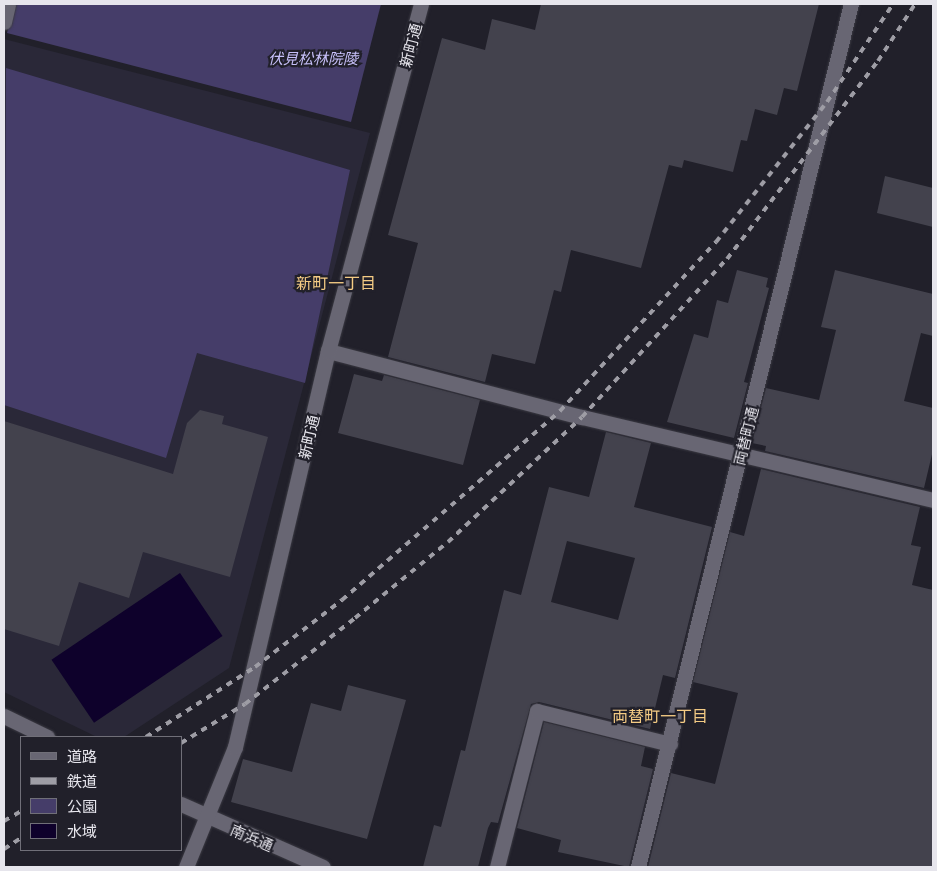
<!DOCTYPE html>
<meta charset="utf-8">
<style>
body{margin:0}
#map{position:relative;width:937px;height:871px;overflow:hidden;background:#21202a;font-family:Literata,"Noto Sans JP",serif}
div>[style]{position:absolute}
[style*='--x']{left:calc(var(--x)*1px);top:calc(var(--y)*1px);width:calc(var(--w)*1px);rotate:calc(var(--a)*1deg)}
.built>*{inset:0;background:#2a2838}
.green>*{inset:0;background:#453d69}
.water>*{inset:0;background:#0e012b;transform-origin:0 0}
.building>*{inset:0;background:#43424d}
.roads{filter:drop-shadow(0 0 1px #3b3a43) drop-shadow(0 0 1px #3b3a43)}
.minor>*{height:15px;margin:-7.5px;padding:0 7.5px;transform-origin:7.5px;border-radius:7.5px;background:#686673}
.rail>*{height:4px;margin-top:-2px;transform-origin:0;background:repeating-linear-gradient(90deg,#9e9da5 0 6px,transparent 0 12px)}
span{translate:-50% -50%;white-space:nowrap;text-align:center;line-height:1.15;-webkit-text-stroke:4.5px #21202a;paint-order:stroke}
.street-label{font-size:15px;color:#e6e5ec}
.park-label{font-size:15px;color:#c6bff8;font-style:italic}
.neighbourhood-label{font-size:16px;color:#f4cb84}
.frame{position:absolute;inset:0;border:5px solid #e6e5ec;pointer-events:none}
.legend{position:absolute;left:20px;top:736px;width:162px;height:115px;box-sizing:border-box;background:#21202a;border:1px solid #706f78;margin:0;padding:6px 9px;list-style:none;font-size:15px;color:#e6e5ec}
.legend li{display:flex;align-items:center;gap:10px;height:25px}
.legend b{width:25px;border:1px solid #706f78}
</style>
<div id="map">
<div class="built">
<i style="clip-path:polygon(4px 39px,370px 133px,229px 668px,124px 737px,97px 737px,4px 692px)"></i>
</div>
<div class="green">
<i style="clip-path:polygon(14px 4px,381px 4px,351px 122px,7px 33px)"></i>
<i style="clip-path:polygon(6px 68px,350px 170px,305px 383px,197px 353px,166px 458px,4px 405px)"></i>
</div>
<div class="water">
<i style="left:180px;top:573px;width:76px;height:155px;rotate:56deg"></i>
</div>
<div class="building">
<i style="clip-path:polygon(541px 4px,819px 4px,797px 91px,784px 88px,777px 115px,755px 109px,747px 141px,741px 140px,733px 172px,684px 160px,682px 168px,669px 165px,641px 268px,571px 250px,561px 292px,554px 290px,535px 364px,492px 354px,485px 382px,388px 357px,418px 243px,388px 235px,442px 38px,485px 50px,492px 19px,535px 30px)"></i>
<i style="clip-path:polygon(885px 176px,933px 188px,933px 227px,877px 213px)"></i>
<i style="clip-path:polygon(737px 270px,768px 278px,766px 287px,769px 288px,744px 382px,748px 383px,734px 438px,667px 422px,694px 334px,708px 338px,717px 300px,728px 303px)"></i>
<i style="clip-path:polygon(835px 270px,933px 294px,933px 336px,921px 333px,904px 401px,933px 408px,933px 450px,924px 488px,765px 451px,766px 446px,752px 443px,766px 388px,819px 400px,836px 330px,821px 327px)"></i>
<i style="clip-path:polygon(354px 374px,382px 381px,384px 375px,480px 400px,463px 465px,338px 433px)"></i>
<i style="clip-path:polygon(200px 410px,224px 416px,222px 424px,268px 437px,230px 577px,143px 552px,129px 598px,79px 582px,59px 646px,4px 629px,4px 421px,173px 474px,187px 423px)"></i>
<i style="clip-path:polygon(evenodd,606px 432px,651px 443px,634px 507px,712px 527px,675px 678px,663px 675px,650px 729px,539px 702px,531px 704px,498px 823px,491px 822px,488px 828px,478px 867px,423px 867px,434px 825px,441px 827px,461px 750px,465px 751px,504px 590px,521px 595px,549px 487px,589px 497px,606px 432px,567px 541px,635px 558px,618px 620px,551px 602px,567px 541px)"></i>
<i style="clip-path:polygon(761px 469px,920px 507px,911px 545px,921px 547px,912px 585px,933px 590px,933px 867px,648px 867px,671px 773px,715px 784px,738px 693px,693px 682px,730px 532px,744px 536px)"></i>
<i style="clip-path:polygon(348px 685px,406px 700px,367px 839px,231px 802px,243px 759px,292px 772px,311px 703px,341px 711px)"></i>
<i style="clip-path:polygon(544px 722px,645px 747px,641px 766px,653px 769px,629px 867px,558px 852px,561px 840px,517px 828px)"></i>
</div>
<div class="roads">
<div class="minor">
<i style="--x:4;--y:22;--w:18;--a:-77"></i>
<i style="--x:328;--y:351;--w:262;--a:14.6"></i>
<i style="--x:582;--y:417;--w:361;--a:13.3"></i>
<i style="--x:4;--y:716;--w:48;--a:26"></i>
<i style="--x:181;--y:804;--w:155;--a:23.9"></i>
<i style="--x:186;--y:867;--w:130;--a:-67.8"></i>
<i style="--x:235;--y:747;--w:407;--a:-76.8"></i>
<i style="--x:328;--y:351;--w:359;--a:-75"></i>
<i style="--x:497;--y:867;--w:161;--a:-75.6"></i>
<i style="--x:537;--y:711;--w:137;--a:13.9"></i>
<i style="--x:638;--y:867;--w:889;--a:-76.14"></i>
</div>
</div>
<div class="rail">
<i style="--x:146;--y:737;--w:130;--a:-32.7"></i>
<i style="--x:255;--y:667;--w:110;--a:-37.6"></i>
<i style="--x:342;--y:600;--w:289;--a:-40.9"></i>
<i style="--x:560;--y:411;--w:230;--a:-47.3"></i>
<i style="--x:716;--y:242;--w:179;--a:-51.6"></i>
<i style="--x:827;--y:102;--w:118;--a:-56"></i>
<i style="--x:181;--y:743;--w:75;--a:-31.4"></i>
<i style="--x:245;--y:704;--w:140;--a:-38"></i>
<i style="--x:355;--y:618;--w:120;--a:-39.3"></i>
<i style="--x:448;--y:542;--w:183;--a:-43"></i>
<i style="--x:582;--y:417;--w:214;--a:-47.5"></i>
<i style="--x:727;--y:259;--w:249;--a:-52.7"></i>
<i style="--x:878;--y:61;--w:68;--a:-57"></i>
<i style="--x:4;--y:821;--w:20;--a:-30"></i>
<i style="--x:4;--y:849;--w:20;--a:-33"></i>
</div>
<div class="street-label">
<span style="left:410px;top:45px;rotate:-75deg">新町通</span>
<span style="left:745px;top:436px;rotate:-76deg">両替町通</span>
<span style="left:308px;top:437px;rotate:-77deg">新町通</span>
<span style="left:252px;top:837px;rotate:23deg">南浜通</span>
</div>
<div class="park-label">
<span style="left:313px;top:58px">伏見松林院陵</span>
</div>
<div class="neighbourhood-label">
<span style="left:336px;top:282px">新町一丁目</span>
<span style="left:660px;top:715px">両替町一丁目</span>
</div>
<div class="frame"></div>
<ul class="legend">
<li><b style="height:6px;background:#686673"></b>道路</li>
<li><b style="height:6px;background:#9e9da5"></b>鉄道</li>
<li><b style="height:14px;background:#453d69"></b>公園</li>
<li><b style="height:14px;background:#0e012b"></b>水域</li>
</ul>
</div>
